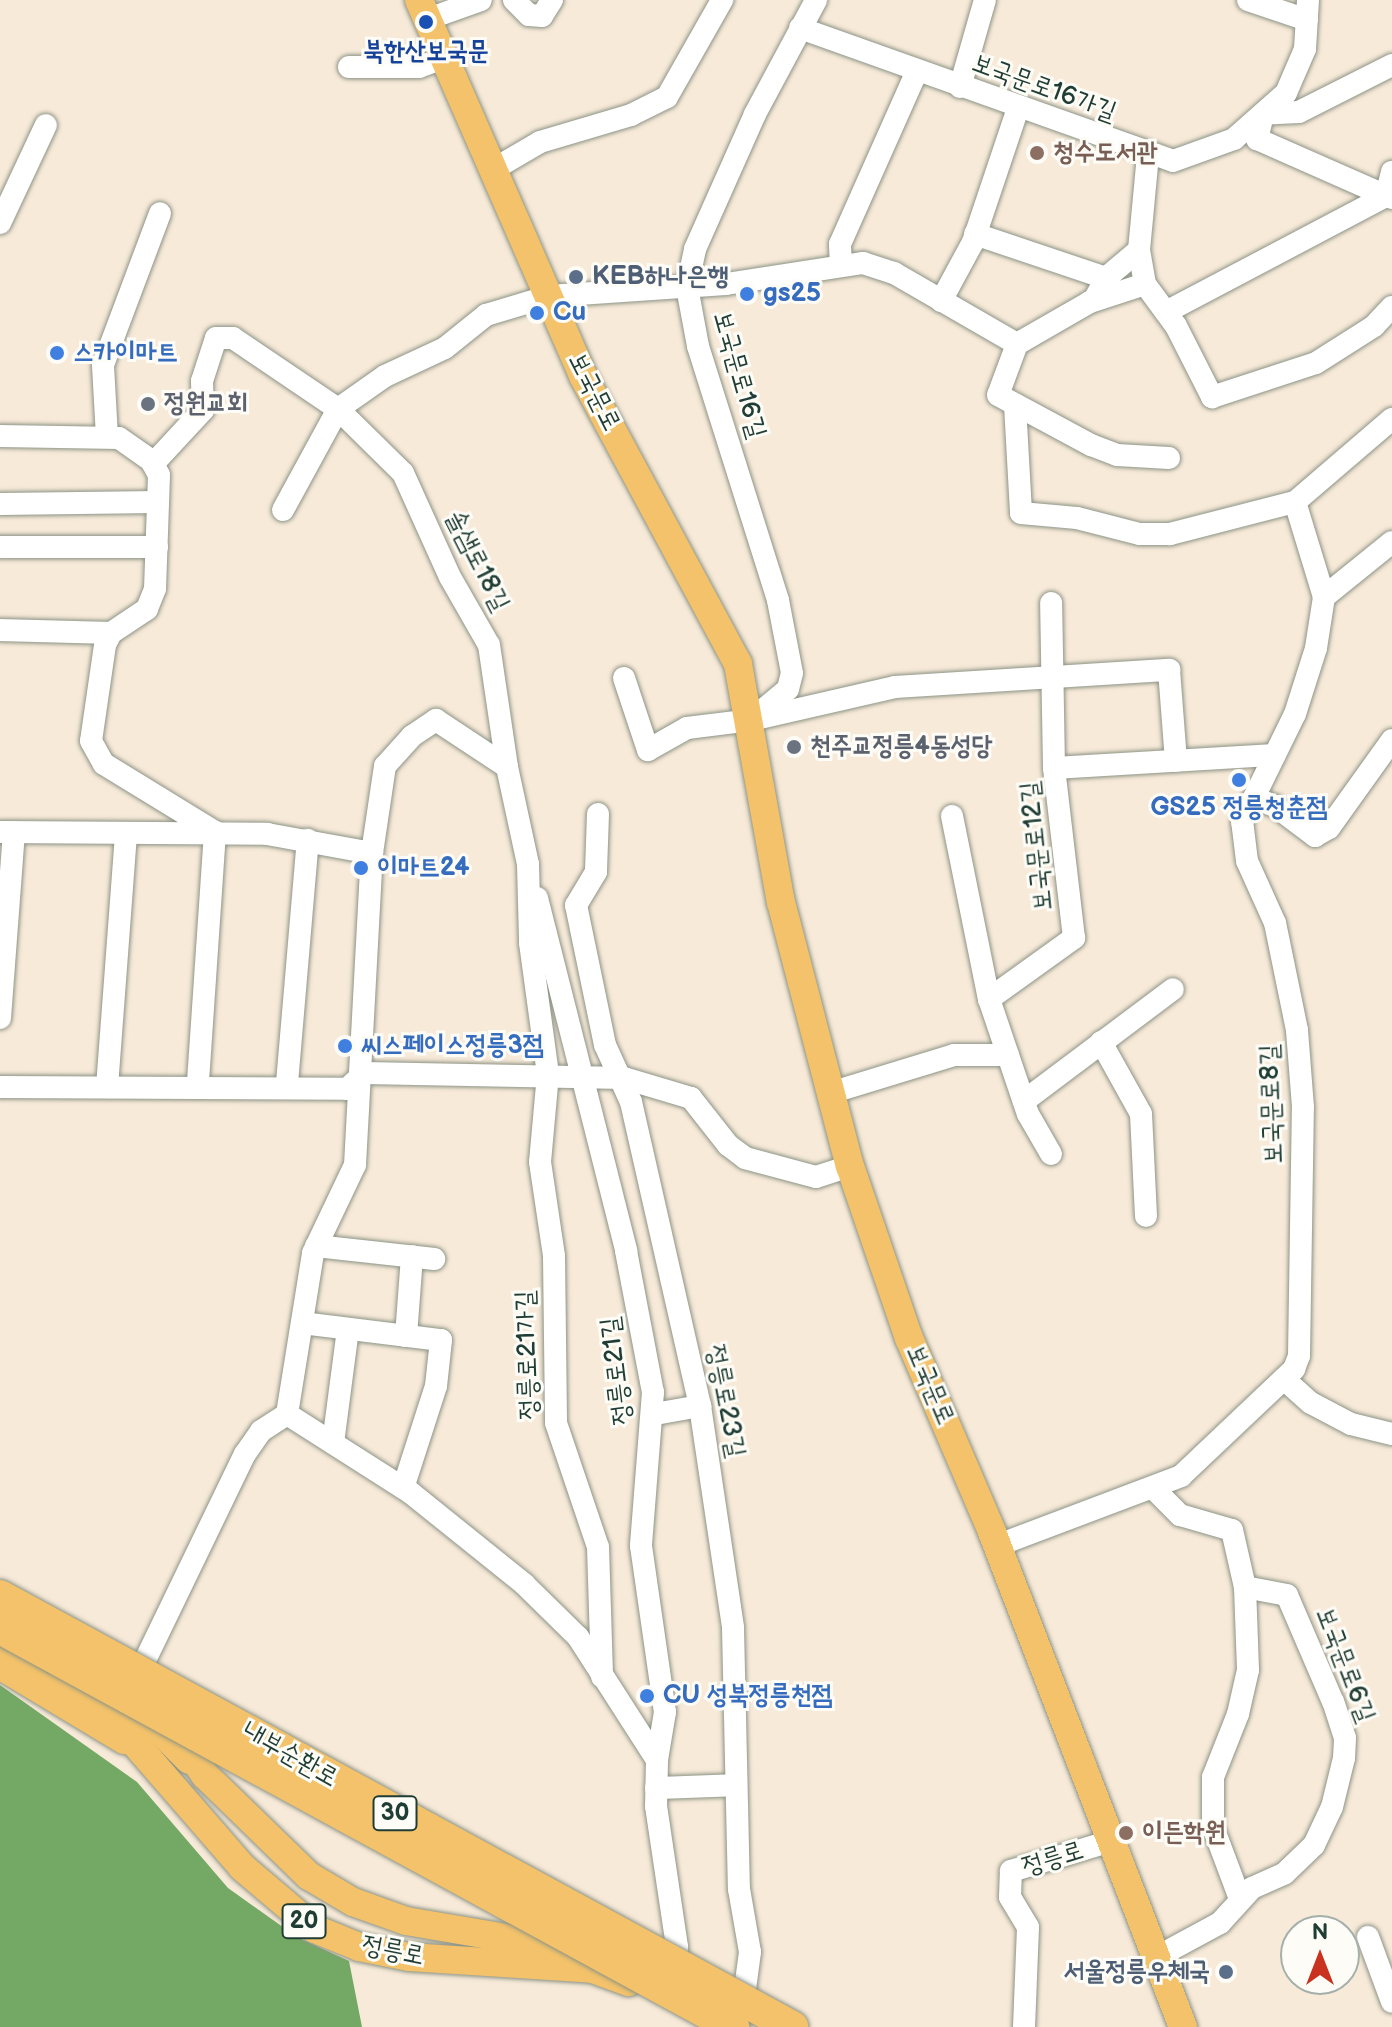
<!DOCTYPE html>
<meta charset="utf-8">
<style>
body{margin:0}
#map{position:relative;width:1392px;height:2027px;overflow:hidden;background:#f8ead9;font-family:"Balsamiq Sans","Poor Story",sans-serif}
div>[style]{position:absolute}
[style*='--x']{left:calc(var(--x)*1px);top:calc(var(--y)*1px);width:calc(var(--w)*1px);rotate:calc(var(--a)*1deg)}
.forest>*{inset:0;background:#74a965}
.roads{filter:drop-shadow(0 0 2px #8c9486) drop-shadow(0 0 2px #8c9486)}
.minor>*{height:22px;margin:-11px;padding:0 11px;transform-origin:11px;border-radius:11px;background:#fff}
.major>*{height:28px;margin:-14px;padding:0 14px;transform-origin:14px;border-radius:14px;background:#f3c26a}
.highway>*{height:32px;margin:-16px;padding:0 16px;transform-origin:16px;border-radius:16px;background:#f3c26a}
.bridges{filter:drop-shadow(0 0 2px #8c9486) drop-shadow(0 0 2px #8c9486)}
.highway-bridge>*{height:32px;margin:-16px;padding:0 16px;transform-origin:16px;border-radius:16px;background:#f3c26a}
.dots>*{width:22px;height:22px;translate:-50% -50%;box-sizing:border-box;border:4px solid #fdfcf7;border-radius:50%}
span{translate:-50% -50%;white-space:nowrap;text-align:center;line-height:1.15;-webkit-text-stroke:6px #fdfcf7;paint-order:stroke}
.shield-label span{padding:2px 6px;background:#fdfcf7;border:2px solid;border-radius:6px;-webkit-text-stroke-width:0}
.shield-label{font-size:24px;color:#1f3d34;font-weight:700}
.transit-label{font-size:26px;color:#164399;font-weight:700}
.street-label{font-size:26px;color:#1f3d34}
.education-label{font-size:26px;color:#785e54;font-weight:700}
.left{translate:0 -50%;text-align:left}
.service-label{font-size:26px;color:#4e5e75;font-weight:700}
.right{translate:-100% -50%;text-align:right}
.shop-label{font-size:26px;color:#366cbe;font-weight:700}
.worship-label{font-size:26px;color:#5b616d;font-weight:700}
.north{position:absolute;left:1280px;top:1915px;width:80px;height:80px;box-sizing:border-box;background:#fdfcf7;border:2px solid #a4b0a9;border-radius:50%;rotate:0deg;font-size:22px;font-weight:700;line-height:32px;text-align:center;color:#1f3d34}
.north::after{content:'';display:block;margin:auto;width:28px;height:36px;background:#c8321e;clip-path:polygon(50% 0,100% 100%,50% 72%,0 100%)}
</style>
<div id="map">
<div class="forest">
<i style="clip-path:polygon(0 1685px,137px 1782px,228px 1888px,297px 1937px,349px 1961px,362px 2027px,0 2027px)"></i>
</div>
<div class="roads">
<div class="minor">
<i style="--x:514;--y:0;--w:21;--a:45"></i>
<i style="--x:529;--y:15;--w:13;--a:4"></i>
<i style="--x:542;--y:16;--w:19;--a:-58"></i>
<i style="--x:1248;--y:0;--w:62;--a:18.7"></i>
<i style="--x:428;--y:19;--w:56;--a:-19.7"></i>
<i style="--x:800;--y:28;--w:396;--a:19.6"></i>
<i style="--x:1173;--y:161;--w:65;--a:-19.8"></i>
<i style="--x:1234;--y:139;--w:69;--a:-41.5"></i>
<i style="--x:1286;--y:93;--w:48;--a:-66.6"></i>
<i style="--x:1305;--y:49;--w:49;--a:-86.5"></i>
<i style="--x:1392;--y:65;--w:104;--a:153.2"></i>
<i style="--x:1299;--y:112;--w:36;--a:177"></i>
<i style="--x:1263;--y:114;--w:26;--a:103"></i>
<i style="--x:1257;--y:139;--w:141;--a:23.8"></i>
<i style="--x:1386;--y:196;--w:25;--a:-76"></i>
<i style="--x:349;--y:67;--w:70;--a:0"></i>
<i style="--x:419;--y:67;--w:27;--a:-20"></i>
<i style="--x:960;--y:87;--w:91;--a:-74"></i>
<i style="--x:494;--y:169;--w:53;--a:-30.4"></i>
<i style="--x:540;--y:142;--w:95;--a:-16.5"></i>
<i style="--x:631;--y:115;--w:40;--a:-26.6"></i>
<i style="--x:667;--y:97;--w:112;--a:-60.4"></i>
<i style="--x:0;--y:223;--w:108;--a:-64.9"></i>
<i style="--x:975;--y:234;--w:138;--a:18.6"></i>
<i style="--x:1139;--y:250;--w:35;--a:80"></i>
<i style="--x:1145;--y:284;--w:52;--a:53.6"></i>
<i style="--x:1176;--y:326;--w:80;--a:63.1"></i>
<i style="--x:1212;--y:397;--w:109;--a:-18.1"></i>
<i style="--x:1316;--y:363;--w:69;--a:-32.5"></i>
<i style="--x:1374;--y:326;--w:26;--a:-47"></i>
<i style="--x:841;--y:265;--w:21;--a:-93"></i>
<i style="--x:840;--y:244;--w:189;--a:-66"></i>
<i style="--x:1145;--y:284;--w:58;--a:161.9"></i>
<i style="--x:1090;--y:302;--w:84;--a:150.1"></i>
<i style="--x:1017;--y:344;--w:54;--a:110.4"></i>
<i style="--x:998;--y:395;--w:106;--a:28.3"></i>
<i style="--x:1091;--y:445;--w:28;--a:21"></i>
<i style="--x:1117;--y:455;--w:52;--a:3.3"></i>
<i style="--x:1094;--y:300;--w:25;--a:-61"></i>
<i style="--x:1106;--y:278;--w:43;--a:-40.3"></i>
<i style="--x:1139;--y:250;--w:96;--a:-84.6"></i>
<i style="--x:941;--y:301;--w:67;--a:-61.5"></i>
<i style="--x:973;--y:242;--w:141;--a:-71.4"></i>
<i style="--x:1166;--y:312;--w:249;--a:-27.8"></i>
<i style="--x:1386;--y:196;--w:6;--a:18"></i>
<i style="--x:1015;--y:405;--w:108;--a:86.8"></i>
<i style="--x:1021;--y:513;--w:56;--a:5.1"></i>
<i style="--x:1077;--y:518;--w:65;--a:14.3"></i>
<i style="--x:1140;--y:534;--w:30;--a:0"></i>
<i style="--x:1170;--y:534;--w:129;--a:-14.4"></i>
<i style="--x:1295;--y:502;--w:128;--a:-40.6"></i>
<i style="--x:0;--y:436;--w:119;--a:1"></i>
<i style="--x:119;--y:438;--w:39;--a:35"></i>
<i style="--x:151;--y:460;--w:17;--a:62"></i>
<i style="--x:159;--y:475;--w:114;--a:92"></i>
<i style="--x:155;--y:589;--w:22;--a:112"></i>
<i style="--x:147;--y:609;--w:43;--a:146.3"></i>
<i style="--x:111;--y:633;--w:13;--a:117"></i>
<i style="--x:105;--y:645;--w:97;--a:98.3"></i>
<i style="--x:91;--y:741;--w:26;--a:61"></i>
<i style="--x:104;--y:764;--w:130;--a:31.5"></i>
<i style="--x:215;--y:832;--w:250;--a:93.9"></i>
<i style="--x:107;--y:437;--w:72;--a:-93.2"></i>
<i style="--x:103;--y:365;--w:162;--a:-69.4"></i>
<i style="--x:153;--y:464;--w:74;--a:-47.2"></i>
<i style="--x:203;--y:410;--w:29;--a:-92"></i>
<i style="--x:202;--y:381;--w:45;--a:-72"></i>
<i style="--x:216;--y:338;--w:17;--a:0"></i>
<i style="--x:233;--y:338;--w:127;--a:34.1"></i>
<i style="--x:338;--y:409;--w:91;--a:44.6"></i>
<i style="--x:403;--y:473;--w:114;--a:65.7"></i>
<i style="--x:450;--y:577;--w:78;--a:60.2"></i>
<i style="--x:489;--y:645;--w:123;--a:81.6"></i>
<i style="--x:1295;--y:502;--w:99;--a:73"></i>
<i style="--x:0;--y:504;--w:158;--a:-0.7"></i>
<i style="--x:283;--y:510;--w:115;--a:-61.4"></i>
<i style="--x:338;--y:409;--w:57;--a:-35.1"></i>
<i style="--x:385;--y:376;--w:66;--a:-25"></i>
<i style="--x:445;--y:348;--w:53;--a:-38.8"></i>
<i style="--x:486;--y:315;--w:66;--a:-16.8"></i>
<i style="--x:549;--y:296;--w:177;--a:-3.9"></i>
<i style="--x:726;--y:284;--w:139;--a:-8.7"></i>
<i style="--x:863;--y:263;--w:33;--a:18"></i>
<i style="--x:894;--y:273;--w:142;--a:30"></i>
<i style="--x:0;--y:547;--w:157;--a:0"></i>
<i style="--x:0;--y:630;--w:111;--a:1.5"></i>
<i style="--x:624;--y:678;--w:76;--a:71.6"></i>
<i style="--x:648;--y:750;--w:45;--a:-29.4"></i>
<i style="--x:687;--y:728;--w:64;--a:-7.1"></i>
<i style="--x:751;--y:720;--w:148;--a:-12.9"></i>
<i style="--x:895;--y:687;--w:275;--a:-3.6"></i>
<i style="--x:1169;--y:670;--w:91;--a:85.6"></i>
<i style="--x:751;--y:720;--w:48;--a:-40"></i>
<i style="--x:788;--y:689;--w:16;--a:-76"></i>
<i style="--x:792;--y:673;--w:74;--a:-100.9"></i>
<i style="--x:778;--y:600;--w:266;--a:-107.5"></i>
<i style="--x:698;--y:346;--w:60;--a:-100.6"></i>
<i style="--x:687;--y:287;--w:39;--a:-78"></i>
<i style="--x:695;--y:249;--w:148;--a:-66"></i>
<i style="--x:755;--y:114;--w:129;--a:-61.8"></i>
<i style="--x:1054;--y:768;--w:221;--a:-3.4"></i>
<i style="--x:1254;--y:798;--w:22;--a:21"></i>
<i style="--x:1275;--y:806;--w:50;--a:36.9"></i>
<i style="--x:1315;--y:836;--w:16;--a:-30"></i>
<i style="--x:1329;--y:828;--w:108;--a:-54.4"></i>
<i style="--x:598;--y:814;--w:58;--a:92"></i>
<i style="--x:596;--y:872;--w:39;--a:121"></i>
<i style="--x:576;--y:905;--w:143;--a:78.3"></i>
<i style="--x:605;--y:1045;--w:63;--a:65.5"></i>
<i style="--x:631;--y:1102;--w:312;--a:77.2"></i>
<i style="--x:700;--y:1406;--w:224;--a:81.5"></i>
<i style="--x:733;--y:1628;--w:261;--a:88.7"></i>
<i style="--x:739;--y:1889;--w:64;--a:80.1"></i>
<i style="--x:750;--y:1952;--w:60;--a:97.7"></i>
<i style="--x:952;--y:816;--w:187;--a:78.6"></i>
<i style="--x:989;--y:999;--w:121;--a:71.3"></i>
<i style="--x:1028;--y:1114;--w:46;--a:60.1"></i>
<i style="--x:0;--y:832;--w:267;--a:0.4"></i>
<i style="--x:267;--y:834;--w:107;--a:10.3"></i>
<i style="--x:537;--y:898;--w:364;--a:75.8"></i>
<i style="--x:626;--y:1251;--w:144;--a:79.2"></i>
<i style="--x:653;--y:1392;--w:154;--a:94.5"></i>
<i style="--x:641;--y:1546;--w:168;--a:81.8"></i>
<i style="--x:665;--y:1712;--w:49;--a:99.5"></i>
<i style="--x:989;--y:999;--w:105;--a:-35.7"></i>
<i style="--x:1074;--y:938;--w:171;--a:-96.7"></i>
<i style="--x:1054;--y:768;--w:165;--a:-91"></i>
<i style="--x:0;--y:1018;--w:186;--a:-85.7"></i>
<i style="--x:1101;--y:1042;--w:82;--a:60.9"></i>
<i style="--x:1141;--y:1114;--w:102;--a:87.2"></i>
<i style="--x:364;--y:1073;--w:260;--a:1.1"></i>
<i style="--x:624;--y:1078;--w:70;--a:16.6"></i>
<i style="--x:691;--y:1098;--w:60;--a:51.8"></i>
<i style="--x:728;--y:1145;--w:21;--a:37"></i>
<i style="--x:745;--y:1158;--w:73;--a:15"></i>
<i style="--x:816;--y:1177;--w:36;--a:-18"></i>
<i style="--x:287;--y:1083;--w:244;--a:-85.1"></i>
<i style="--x:0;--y:1087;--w:347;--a:0.3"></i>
<i style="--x:347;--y:1089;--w:23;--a:-43"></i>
<i style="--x:107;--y:1087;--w:253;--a:-85.7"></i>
<i style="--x:830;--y:1093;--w:130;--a:-17"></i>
<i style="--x:954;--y:1055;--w:54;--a:0"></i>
<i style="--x:1024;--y:1101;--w:186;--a:-36.9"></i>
<i style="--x:316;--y:1246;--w:119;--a:6.3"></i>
<i style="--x:302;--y:1323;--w:140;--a:7"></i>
<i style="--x:441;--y:1340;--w:46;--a:96.2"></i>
<i style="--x:436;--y:1386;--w:107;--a:107.9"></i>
<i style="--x:406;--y:1336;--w:80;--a:-85.7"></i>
<i style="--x:1284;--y:1379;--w:36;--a:42"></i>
<i style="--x:1311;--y:1403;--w:45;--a:27.7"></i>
<i style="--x:1351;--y:1424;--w:42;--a:13.7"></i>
<i style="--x:287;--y:1414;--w:163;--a:-80.8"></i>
<i style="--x:313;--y:1253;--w:98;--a:-64.5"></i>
<i style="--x:355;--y:1165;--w:312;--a:-86.9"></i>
<i style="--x:372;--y:853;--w:88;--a:-81.5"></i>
<i style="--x:385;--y:766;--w:40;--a:-48"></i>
<i style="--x:412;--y:736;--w:29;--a:-34"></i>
<i style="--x:436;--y:720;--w:85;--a:33.5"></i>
<i style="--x:507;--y:767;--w:99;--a:77.8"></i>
<i style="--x:528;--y:864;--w:79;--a:88.5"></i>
<i style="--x:530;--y:943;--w:132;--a:82.2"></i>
<i style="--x:548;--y:1074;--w:88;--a:95.2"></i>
<i style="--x:540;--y:1162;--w:95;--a:81.5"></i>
<i style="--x:554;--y:1256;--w:167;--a:89.3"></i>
<i style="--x:556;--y:1423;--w:131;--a:71.3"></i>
<i style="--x:598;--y:1547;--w:130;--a:88.2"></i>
<i style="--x:287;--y:1414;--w:147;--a:32.5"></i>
<i style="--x:411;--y:1493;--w:145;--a:38.8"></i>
<i style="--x:524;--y:1584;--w:76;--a:44.5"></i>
<i style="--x:578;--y:1637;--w:146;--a:57.3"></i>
<i style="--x:657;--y:1760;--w:46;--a:91.2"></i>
<i style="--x:656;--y:1806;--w:143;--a:81.5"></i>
<i style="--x:677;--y:1947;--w:29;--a:94"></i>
<i style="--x:655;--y:1414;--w:46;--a:-10.1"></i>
<i style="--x:333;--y:1443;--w:115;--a:-82.5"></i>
<i style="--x:1154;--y:1489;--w:37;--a:45"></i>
<i style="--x:1180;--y:1515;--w:54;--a:16.1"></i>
<i style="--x:1232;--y:1530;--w:58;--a:77.2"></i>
<i style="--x:1245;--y:1587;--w:83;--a:87.9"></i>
<i style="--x:1248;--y:1670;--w:45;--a:102.8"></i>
<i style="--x:1238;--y:1714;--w:68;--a:111.6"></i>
<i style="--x:1213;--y:1777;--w:50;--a:90"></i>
<i style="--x:1213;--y:1827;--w:77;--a:69.4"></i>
<i style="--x:996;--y:1546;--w:198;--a:-20.7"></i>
<i style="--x:1181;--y:1476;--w:156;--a:-43.4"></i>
<i style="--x:1294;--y:1369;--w:14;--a:-69"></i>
<i style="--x:1299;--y:1356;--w:249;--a:-89.1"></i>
<i style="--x:1303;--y:1107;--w:77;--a:-94.5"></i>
<i style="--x:1297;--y:1030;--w:109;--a:-101.6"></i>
<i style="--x:1275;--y:923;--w:68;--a:-114.3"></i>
<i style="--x:1247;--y:861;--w:39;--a:-97"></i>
<i style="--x:1242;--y:822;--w:120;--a:-63.9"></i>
<i style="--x:1295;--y:714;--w:69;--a:-72.3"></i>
<i style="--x:1316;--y:648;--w:52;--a:-81.1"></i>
<i style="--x:1324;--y:597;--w:87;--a:-39"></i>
<i style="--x:138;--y:1675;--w:246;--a:-64.2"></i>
<i style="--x:245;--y:1454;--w:28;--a:-55"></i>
<i style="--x:261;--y:1431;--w:31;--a:-33"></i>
<i style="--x:656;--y:1788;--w:80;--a:-2.1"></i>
<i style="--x:1368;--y:1937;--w:69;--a:69.7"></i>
<i style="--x:1157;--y:1957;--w:72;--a:-28.4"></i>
<i style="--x:1220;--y:1923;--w:47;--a:-47.6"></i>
<i style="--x:1252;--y:1888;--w:36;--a:-24"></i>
<i style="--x:1285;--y:1873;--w:40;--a:-44"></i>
<i style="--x:1314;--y:1845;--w:42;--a:-64.7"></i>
<i style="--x:1332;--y:1807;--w:50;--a:-76.2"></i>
<i style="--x:1344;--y:1758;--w:20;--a:-87"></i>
<i style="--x:1345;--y:1738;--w:38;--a:-108"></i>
<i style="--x:1333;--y:1702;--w:116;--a:-113.3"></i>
<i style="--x:1287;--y:1595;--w:43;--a:-169.2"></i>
<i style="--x:1024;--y:2027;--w:100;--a:-87.7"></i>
<i style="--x:1028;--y:1927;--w:35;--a:-121"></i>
<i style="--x:1010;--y:1897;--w:26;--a:-88"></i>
<i style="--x:1011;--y:1871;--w:104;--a:-16.7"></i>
</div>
<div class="major">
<i style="--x:419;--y:0;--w:410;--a:66.4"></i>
<i style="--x:583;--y:376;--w:327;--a:61.7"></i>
<i style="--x:738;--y:664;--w:242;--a:79.8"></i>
<i style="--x:781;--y:902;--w:273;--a:75.4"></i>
<i style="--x:850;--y:1166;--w:182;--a:71.1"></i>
<i style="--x:909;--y:1338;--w:211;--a:66.8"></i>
<i style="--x:992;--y:1532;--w:531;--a:68.9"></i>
<i style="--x:63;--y:1673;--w:58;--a:40.8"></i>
<i style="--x:107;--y:1711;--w:206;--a:49.1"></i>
<i style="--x:242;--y:1867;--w:96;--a:40.3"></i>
<i style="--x:315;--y:1929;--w:48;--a:22.2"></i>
<i style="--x:359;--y:1947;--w:51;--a:11.3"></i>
<i style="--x:409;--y:1957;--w:184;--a:3.7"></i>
<i style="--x:593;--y:1969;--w:38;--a:20"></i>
<i style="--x:180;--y:1738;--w:45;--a:56"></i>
<i style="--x:205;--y:1775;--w:145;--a:44.2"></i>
<i style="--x:309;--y:1876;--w:51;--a:30.6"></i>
<i style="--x:353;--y:1902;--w:56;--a:19.7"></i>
<i style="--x:406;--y:1921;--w:181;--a:9.6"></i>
</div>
<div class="highway">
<i style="--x:0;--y:1663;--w:146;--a:31"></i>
<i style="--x:144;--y:1712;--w:65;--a:45"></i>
</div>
</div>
<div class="bridges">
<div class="highway-bridge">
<i style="--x:0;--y:1596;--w:902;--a:28.55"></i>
<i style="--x:0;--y:1628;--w:835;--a:28.56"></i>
</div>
</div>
<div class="dots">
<i style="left:426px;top:22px;background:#1a4fb4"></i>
<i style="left:1037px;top:153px;background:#8d6e63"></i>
<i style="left:576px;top:277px;background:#5c6f8a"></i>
<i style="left:747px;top:294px;background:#3f7fe0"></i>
<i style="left:537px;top:313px;background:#3f7fe0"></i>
<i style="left:57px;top:353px;background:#3f7fe0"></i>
<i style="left:148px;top:404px;background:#6b7280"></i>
<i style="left:794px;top:747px;background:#6b7280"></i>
<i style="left:1239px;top:780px;background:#3f7fe0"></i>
<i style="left:361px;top:868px;background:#3f7fe0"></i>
<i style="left:345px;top:1046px;background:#3f7fe0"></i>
<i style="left:647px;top:1696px;background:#3f7fe0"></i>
<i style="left:1126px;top:1833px;background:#8d6e63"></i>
<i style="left:1226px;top:1972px;background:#5c6f8a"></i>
</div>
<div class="shield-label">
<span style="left:395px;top:1813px">30</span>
<span style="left:304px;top:1921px">20</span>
</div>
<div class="transit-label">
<span style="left:426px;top:52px">북한산보국문</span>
</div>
<div class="street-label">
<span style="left:1044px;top:88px;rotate:20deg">보국문로16가길</span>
<span style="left:739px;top:375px;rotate:74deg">보국문로16길</span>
<span style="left:594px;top:392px;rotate:63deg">보국문로</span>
<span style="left:477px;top:561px;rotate:63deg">솔샘로18길</span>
<span style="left:1037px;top:846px;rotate:-96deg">보국문로12길</span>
<span style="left:1272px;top:1104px;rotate:-92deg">보국문로8길</span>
<span style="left:528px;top:1355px;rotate:-92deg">정릉로21가길</span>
<span style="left:617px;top:1371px;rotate:-97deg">정릉로21길</span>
<span style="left:930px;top:1385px;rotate:67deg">보국문로</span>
<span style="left:725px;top:1401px;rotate:79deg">정릉로23길</span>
<span style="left:1345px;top:1665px;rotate:69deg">보국문로6길</span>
<span style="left:290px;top:1755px;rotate:29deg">내부순환로</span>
<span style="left:1053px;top:1859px;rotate:-17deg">정릉로</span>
<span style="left:393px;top:1951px;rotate:11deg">정릉로</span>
</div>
<div class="education-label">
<span class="left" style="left:1053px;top:153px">청수도서관</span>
<span class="left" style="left:1142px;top:1833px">이든학원</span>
</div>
<div class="service-label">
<span class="left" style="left:592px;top:277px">KEB하나은행</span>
<span class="right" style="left:1210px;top:1972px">서울정릉우체국</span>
</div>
<div class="shop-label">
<span class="left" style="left:763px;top:294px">gs25</span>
<span class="left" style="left:553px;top:313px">Cu</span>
<span class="left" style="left:73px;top:353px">스카이마트</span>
<span style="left:1239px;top:808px">GS25 정릉청춘점</span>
<span class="left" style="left:377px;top:868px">이마트24</span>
<span class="left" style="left:361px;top:1046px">씨스페이스정릉3점</span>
<span class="left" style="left:663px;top:1696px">CU 성북정릉천점</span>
</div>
<div class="worship-label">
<span class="left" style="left:164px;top:404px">정원교회</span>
<span class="left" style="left:810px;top:747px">천주교정릉4동성당</span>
</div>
<div class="north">N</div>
</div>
